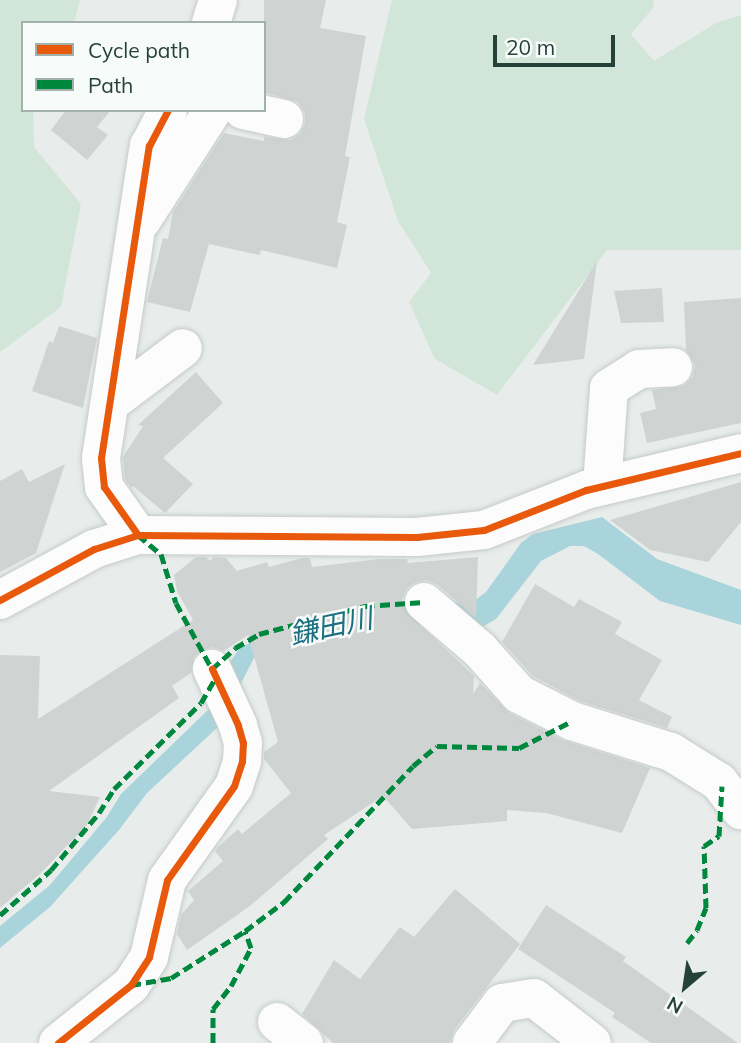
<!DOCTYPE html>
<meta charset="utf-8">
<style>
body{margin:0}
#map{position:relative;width:741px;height:1043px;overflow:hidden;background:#e8edeb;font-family:Mulish,"Noto Sans JP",sans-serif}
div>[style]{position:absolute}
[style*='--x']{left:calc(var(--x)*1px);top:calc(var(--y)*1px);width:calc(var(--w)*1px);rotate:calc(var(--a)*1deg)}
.green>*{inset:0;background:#d1e6d8}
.water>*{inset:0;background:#a9d4db}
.building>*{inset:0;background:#cfd4d2}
.roads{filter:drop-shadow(0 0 2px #c5cac8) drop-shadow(0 0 2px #c5cac8)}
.minor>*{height:38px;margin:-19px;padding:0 19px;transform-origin:19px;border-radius:19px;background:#fcfcfc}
.quiet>*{height:5px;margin-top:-2.5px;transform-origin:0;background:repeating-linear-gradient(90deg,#00873e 0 10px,transparent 0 15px)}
.cycleway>*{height:7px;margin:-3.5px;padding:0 3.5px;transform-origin:3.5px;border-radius:3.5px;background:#e8590c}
span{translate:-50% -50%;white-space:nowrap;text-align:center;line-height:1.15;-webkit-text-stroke:5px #f7fbf9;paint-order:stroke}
.water-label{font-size:28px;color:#1c6f80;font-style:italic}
.legend{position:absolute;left:21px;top:21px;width:245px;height:91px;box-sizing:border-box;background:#f7fbf9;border:2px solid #a3b1ad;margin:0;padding:9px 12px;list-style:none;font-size:21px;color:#24423a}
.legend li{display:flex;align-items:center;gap:14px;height:35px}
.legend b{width:35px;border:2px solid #a3b1ad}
.north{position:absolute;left:650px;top:952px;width:70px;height:70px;-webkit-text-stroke:5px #f7fbf9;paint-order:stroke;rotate:209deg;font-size:19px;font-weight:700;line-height:28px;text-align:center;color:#24423a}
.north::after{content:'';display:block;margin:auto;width:24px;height:32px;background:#24423a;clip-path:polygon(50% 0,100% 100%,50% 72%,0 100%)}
.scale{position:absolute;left:493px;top:35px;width:122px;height:32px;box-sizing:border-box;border:4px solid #24423a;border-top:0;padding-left:9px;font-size:21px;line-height:24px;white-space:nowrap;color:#24423a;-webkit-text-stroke:5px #f7fbf9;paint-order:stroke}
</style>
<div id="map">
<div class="green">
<i style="clip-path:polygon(0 0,80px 0,74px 23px,23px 23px,23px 110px,33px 110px,34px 147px,81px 204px,61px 307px,0 352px)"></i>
<i style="clip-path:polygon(392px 0,654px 0,653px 8px,631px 34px,654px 61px,716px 23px,741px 15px,741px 250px,607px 250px,497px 395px,435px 359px,409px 302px,431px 273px,398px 221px,364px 119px)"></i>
</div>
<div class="water">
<i style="clip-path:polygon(602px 517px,657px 559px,741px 590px,741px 625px,660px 601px,598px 554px,584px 546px,570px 546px,541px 561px,496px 619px,484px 626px,366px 623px,256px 654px,219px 726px,147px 793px,119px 830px,50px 907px,0 948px,0 926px,50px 885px,106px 818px,121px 794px,209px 709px,226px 668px,239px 649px,260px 637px,377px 609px,474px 601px,486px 592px,521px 543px,533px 534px)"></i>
</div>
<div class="building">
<i style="clip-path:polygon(264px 0,326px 0,320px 28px,366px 36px,345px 156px,350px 157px,337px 222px,347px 225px,337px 268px,261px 250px,260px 255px,209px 244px,190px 312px,147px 302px,163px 238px,168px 239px,173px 212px,224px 133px,264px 141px,264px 137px,290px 140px,300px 134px,305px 124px,305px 113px,298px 102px,264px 92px)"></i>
<i style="clip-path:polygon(66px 110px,111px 110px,97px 127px,108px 135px,87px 160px,51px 130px)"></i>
<i style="clip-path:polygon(597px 261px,584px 359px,533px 365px)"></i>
<i style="clip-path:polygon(662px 288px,664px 322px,621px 323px,614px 291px)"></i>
<i style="clip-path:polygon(741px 298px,741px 423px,647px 443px,640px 413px,656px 409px,652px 390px,684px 386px,693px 376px,695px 365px,686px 350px,684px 302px)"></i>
<i style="clip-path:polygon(59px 326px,97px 338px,83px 408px,32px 391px,49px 341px,53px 343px)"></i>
<i style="clip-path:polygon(196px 372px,223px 403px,163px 458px,193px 484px,165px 513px,133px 486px,131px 488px,125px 479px,123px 457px,143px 426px,138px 425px)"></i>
<i style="clip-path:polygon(65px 464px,36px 553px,0 572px,0 481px,22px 469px,29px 482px)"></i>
<i style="clip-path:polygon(741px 482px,741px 522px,708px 562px,650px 550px,610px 520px)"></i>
<i style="clip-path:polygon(196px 557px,206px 557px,210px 561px,214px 557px,226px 558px,237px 571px,267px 562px,269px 567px,302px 558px,310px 558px,312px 567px,379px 559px,407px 559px,408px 563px,478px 557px,476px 618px,438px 585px,427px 580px,416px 582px,407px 588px,402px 599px,404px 610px,474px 676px,473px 694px,480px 683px,509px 713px,562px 740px,650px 768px,622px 833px,546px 813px,507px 810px,507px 821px,412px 829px,383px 796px,324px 835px,328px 839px,250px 906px,187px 950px,177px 934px,181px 915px,194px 900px,188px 891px,223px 861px,215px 851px,218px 847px,238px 829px,242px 834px,291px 793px,264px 759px,264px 752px,278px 742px,248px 635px,224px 651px,213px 647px,202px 650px,194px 657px,191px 673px,172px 686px,179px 698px,49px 791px,100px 797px,87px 825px,40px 874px,0 908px,0 655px,40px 656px,38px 719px,193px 620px,177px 591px,174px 575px)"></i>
<i style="clip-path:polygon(535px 584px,574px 607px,579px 599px,622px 622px,615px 634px,662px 660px,639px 700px,672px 717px,667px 728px,580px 701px,533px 676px,502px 642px)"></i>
<i style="clip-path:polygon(455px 889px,520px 944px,454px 1030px,450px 1043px,333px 1043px,302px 1014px,334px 960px,360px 979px,400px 927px,414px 937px)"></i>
<i style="clip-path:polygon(546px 905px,626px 957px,623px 961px,738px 1043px,651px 1043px,612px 1017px,615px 1013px,518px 949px)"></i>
</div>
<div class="roads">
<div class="minor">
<i style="--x:211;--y:23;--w:24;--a:-73"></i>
<i style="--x:243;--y:110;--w:42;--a:12.4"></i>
<i style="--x:142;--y:220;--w:131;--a:-57.2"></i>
<i style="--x:110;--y:403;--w:91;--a:-37"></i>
<i style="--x:602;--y:486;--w:98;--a:-85.9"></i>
<i style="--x:609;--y:388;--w:36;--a:-32"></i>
<i style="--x:639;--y:369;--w:34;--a:-3"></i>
<i style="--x:138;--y:535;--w:59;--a:-125.3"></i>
<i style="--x:104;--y:487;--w:29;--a:-96"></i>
<i style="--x:101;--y:458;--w:316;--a:-81.3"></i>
<i style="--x:149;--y:146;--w:41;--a:-62.2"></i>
<i style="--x:0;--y:600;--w:107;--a:-28.5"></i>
<i style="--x:94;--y:549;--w:46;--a:-17.7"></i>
<i style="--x:138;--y:535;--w:279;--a:0.4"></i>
<i style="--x:417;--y:537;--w:67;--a:-6"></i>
<i style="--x:484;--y:530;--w:110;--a:-21.4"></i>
<i style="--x:586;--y:490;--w:159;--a:-13.4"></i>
<i style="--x:424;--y:602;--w:74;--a:40.6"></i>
<i style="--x:480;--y:650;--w:59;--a:48.4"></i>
<i style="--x:519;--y:694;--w:59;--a:27"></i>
<i style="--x:572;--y:721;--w:104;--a:17.4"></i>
<i style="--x:671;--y:752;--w:57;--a:32"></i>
<i style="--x:719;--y:782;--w:36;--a:52"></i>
<i style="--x:277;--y:1022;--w:34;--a:38"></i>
<i style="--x:58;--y:1043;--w:93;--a:-38.5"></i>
<i style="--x:131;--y:985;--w:33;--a:-57"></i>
<i style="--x:149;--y:957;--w:79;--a:-76.8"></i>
<i style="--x:167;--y:880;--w:115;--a:-54.5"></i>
<i style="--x:234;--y:786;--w:26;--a:-72"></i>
<i style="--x:242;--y:761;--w:18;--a:-87"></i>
<i style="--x:243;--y:743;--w:19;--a:-106"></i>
<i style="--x:238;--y:725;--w:62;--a:-114.9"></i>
<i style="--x:472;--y:1043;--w:50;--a:-53.1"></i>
<i style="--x:502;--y:1003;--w:32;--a:-9"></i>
<i style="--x:534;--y:998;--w:73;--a:37.8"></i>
</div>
</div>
<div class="quiet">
<i style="--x:138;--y:535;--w:30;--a:40"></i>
<i style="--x:161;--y:554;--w:51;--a:73"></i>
<i style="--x:176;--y:603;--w:75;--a:61.4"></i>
<i style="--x:212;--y:669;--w:31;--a:-42"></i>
<i style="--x:235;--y:648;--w:28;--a:-30"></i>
<i style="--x:259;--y:634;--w:110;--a:-14.8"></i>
<i style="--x:365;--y:606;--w:59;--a:-3.9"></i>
<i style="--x:0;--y:915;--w:68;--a:-41.4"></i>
<i style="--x:51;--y:870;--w:75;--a:-49.9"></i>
<i style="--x:99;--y:813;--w:28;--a:-58"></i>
<i style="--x:114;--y:789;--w:122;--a:-44.7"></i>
<i style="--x:201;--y:703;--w:28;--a:-60"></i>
<i style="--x:687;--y:943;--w:16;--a:-52"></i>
<i style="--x:697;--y:930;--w:24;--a:-68"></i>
<i style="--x:706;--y:908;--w:62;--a:-91.8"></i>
<i style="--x:704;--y:846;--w:18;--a:-34"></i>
<i style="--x:719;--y:836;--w:50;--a:-86.6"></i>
<i style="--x:131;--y:985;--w:41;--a:-9.9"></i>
<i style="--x:171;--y:978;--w:88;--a:-32.4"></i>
<i style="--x:245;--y:931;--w:49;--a:-36.6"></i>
<i style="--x:284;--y:902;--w:187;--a:-46.5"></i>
<i style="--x:413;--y:766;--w:31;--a:-40"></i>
<i style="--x:437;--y:746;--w:82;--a:1.4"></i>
<i style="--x:519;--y:748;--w:59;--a:-27"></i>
<i style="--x:213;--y:1043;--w:34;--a:-90"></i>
<i style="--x:213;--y:1009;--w:29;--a:-52"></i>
<i style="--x:231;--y:986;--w:43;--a:-62.2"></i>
<i style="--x:251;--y:948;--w:18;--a:-109"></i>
</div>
<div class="cycleway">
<i style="--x:138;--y:535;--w:59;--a:-125.3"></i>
<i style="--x:104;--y:487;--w:29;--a:-96"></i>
<i style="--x:101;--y:458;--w:316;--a:-81.3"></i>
<i style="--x:149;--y:146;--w:41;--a:-62.2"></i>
<i style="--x:0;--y:600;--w:107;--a:-28.5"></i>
<i style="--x:94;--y:549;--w:46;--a:-17.7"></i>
<i style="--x:138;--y:535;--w:279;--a:0.4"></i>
<i style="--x:417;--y:537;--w:67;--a:-6"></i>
<i style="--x:484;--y:530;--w:110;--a:-21.4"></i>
<i style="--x:586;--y:490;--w:159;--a:-13.4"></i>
<i style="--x:58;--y:1043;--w:93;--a:-38.5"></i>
<i style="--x:131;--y:985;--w:33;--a:-57"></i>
<i style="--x:149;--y:957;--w:79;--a:-76.8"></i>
<i style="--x:167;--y:880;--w:115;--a:-54.5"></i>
<i style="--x:234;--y:786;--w:26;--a:-72"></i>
<i style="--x:242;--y:761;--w:18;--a:-87"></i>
<i style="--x:243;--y:743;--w:19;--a:-106"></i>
<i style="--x:238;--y:725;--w:62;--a:-114.9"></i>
</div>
<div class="water-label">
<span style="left:331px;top:626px;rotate:-12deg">鎌田川</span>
</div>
<ul class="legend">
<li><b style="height:9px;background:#e8590c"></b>Cycle path</li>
<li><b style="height:9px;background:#00873e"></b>Path</li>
</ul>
<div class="north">N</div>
<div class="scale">20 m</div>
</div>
